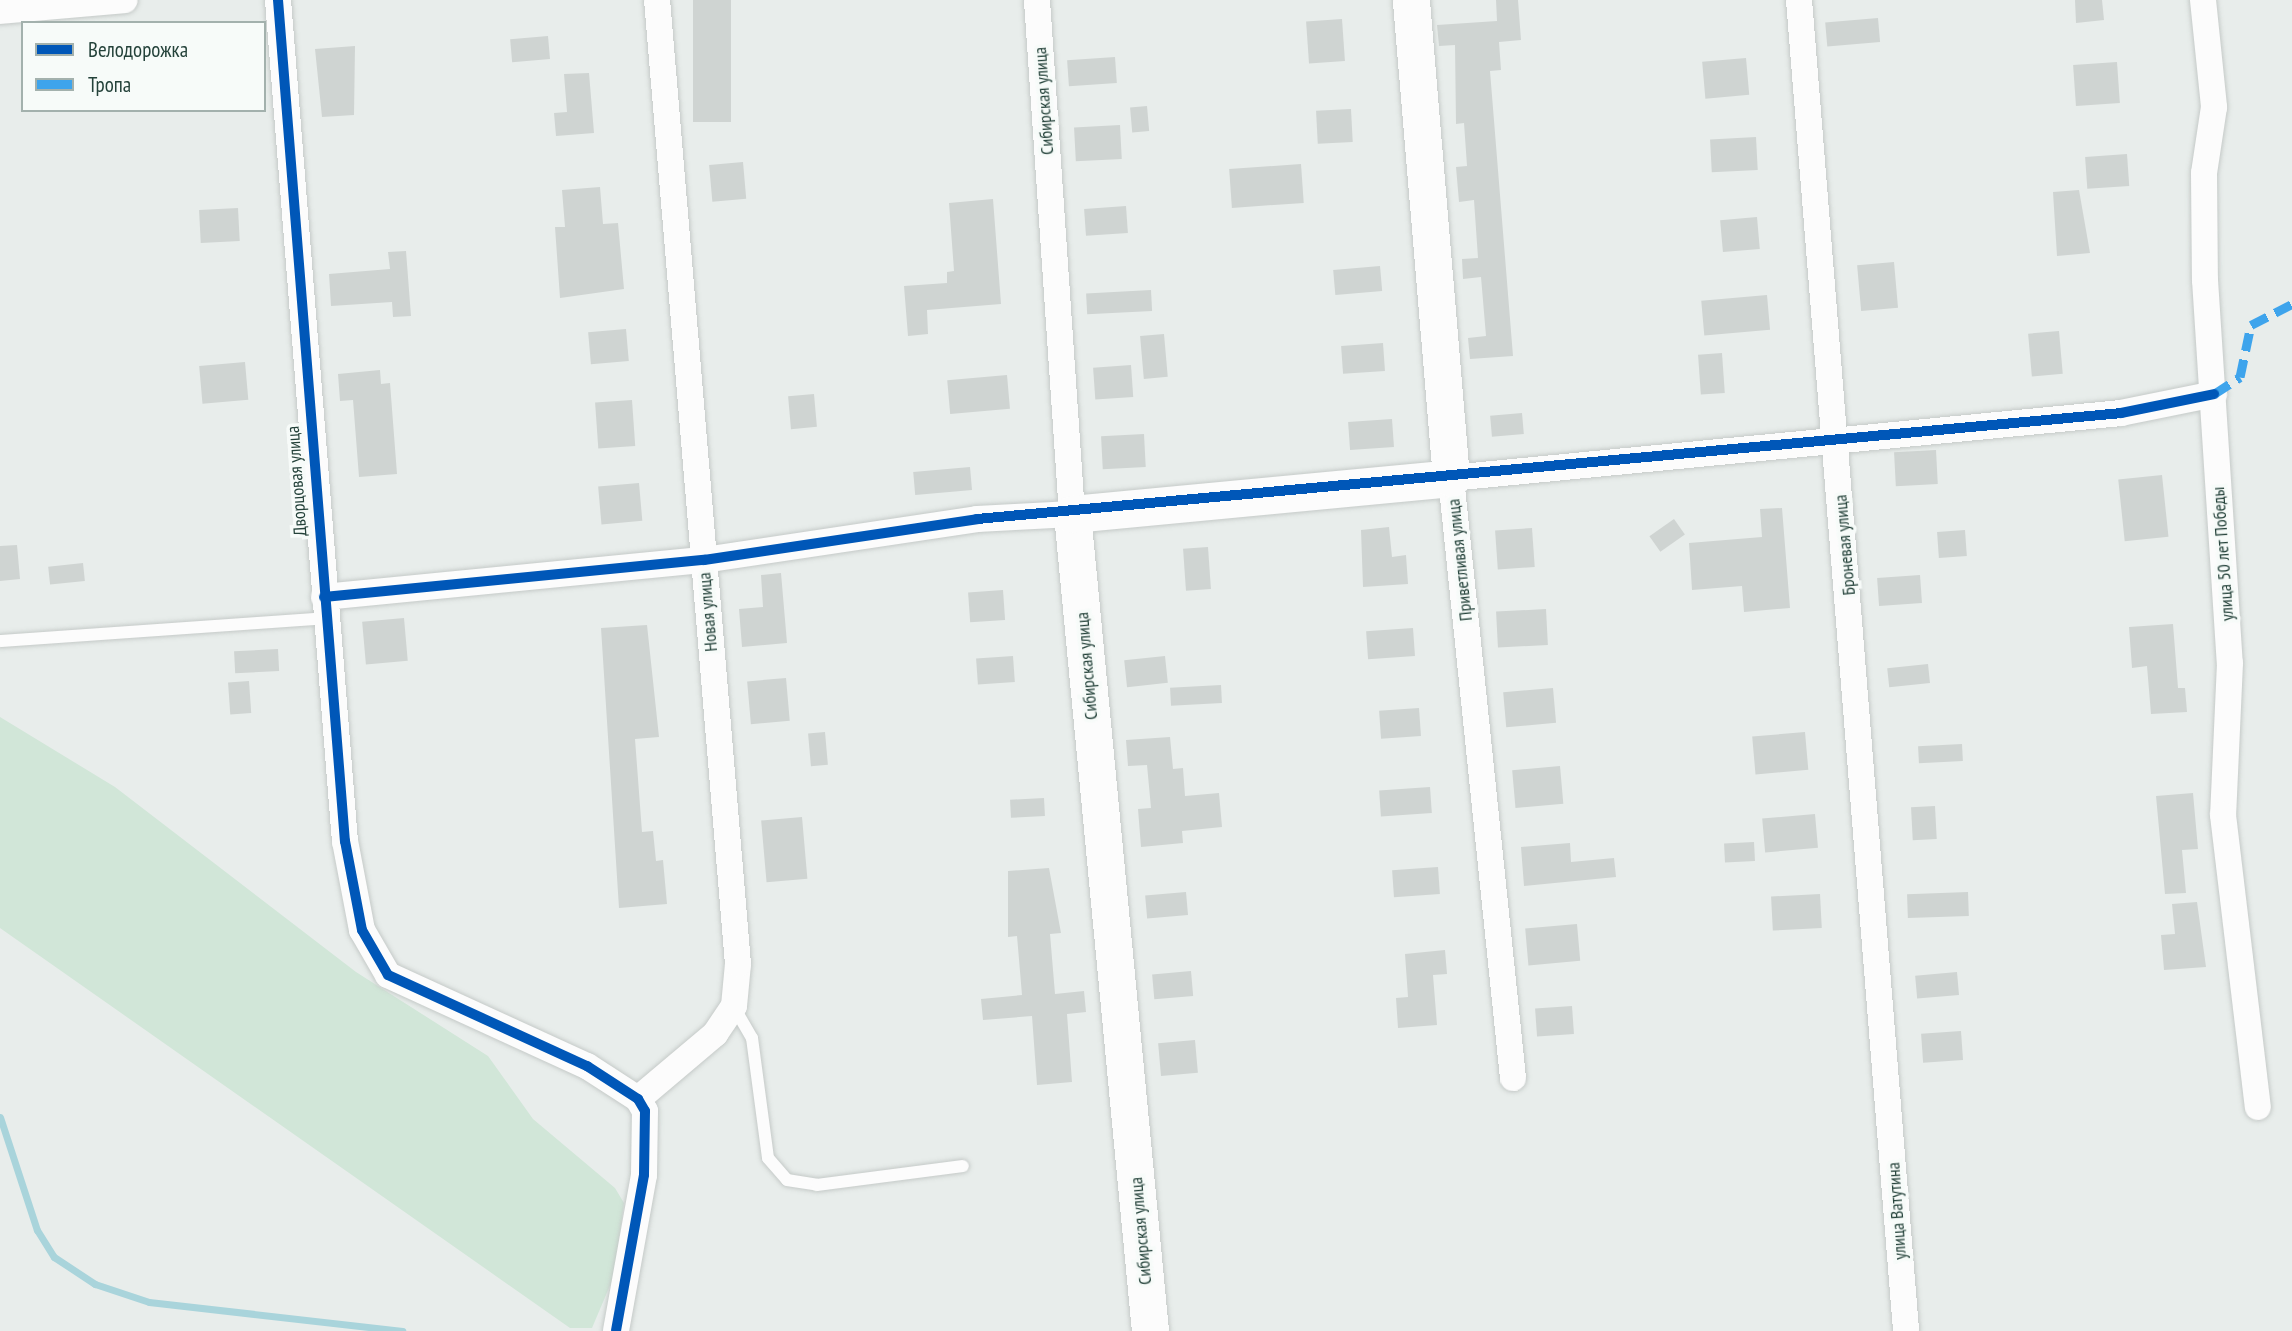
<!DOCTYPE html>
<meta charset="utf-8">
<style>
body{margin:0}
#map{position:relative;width:2292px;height:1331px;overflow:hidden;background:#e8edeb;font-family:"PT Sans Narrow",sans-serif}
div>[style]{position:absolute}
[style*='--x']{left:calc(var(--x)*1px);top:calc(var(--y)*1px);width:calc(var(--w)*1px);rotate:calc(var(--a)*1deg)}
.green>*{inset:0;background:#d1e6d8}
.stream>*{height:7px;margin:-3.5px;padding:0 3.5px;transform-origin:3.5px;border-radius:3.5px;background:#a9d4db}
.building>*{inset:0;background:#cfd4d2;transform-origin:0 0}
.roads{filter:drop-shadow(0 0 2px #c5cac8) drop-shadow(0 0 2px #c5cac8)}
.lane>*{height:12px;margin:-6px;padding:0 6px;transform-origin:6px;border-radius:6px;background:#fcfcfc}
.street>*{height:26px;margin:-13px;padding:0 13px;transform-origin:13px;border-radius:13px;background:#fcfcfc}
.secondary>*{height:37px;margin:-18.5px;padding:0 18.5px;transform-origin:18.5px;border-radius:18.5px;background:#fcfcfc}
.quiet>*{height:9px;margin-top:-4.5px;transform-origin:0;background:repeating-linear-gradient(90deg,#3ea4ec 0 18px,transparent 0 27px)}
.cycleway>*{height:10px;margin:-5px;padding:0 5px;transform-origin:5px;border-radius:5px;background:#0057b8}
span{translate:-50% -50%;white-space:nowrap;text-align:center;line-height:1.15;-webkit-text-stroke:7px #f7fbf9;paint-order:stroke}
.street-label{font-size:18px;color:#24423a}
.legend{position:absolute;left:21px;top:21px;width:245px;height:91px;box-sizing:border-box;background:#f7fbf9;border:2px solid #a3b1ad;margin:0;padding:9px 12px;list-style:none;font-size:21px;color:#24423a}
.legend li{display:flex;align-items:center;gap:14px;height:35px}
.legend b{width:35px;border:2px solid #a3b1ad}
</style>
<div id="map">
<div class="green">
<i style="clip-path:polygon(0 717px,115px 787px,356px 972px,488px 1056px,533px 1119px,615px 1188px,624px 1203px,614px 1276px,592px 1328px,570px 1328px,0 928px)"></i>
</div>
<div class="stream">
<i style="--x:0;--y:1117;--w:119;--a:71.9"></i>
<i style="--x:37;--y:1230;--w:32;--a:58"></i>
<i style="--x:54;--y:1257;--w:49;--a:33.4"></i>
<i style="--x:95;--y:1284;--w:57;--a:18.4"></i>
<i style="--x:149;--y:1302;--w:255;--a:6.5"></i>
</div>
<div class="building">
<i style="left:693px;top:0;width:38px;height:122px"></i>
<i style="clip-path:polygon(1496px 0,1518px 0,1521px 40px,1499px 42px,1501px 70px,1490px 71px,1513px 356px,1470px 359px,1468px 338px,1486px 336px,1481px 277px,1463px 279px,1462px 259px,1478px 258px,1474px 200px,1459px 202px,1456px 167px,1467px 166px,1464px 123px,1456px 124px,1455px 45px,1439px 46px,1437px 25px,1497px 21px)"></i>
<i style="clip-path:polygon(2075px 0,2102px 0,2104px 20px,2076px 23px)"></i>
<i style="left:1878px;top:18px;width:24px;height:53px;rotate:85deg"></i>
<i style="left:1342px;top:19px;width:42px;height:36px;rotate:86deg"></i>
<i style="left:548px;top:36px;width:23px;height:38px;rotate:85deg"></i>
<i style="clip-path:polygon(355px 46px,354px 115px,322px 117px,315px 49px)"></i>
<i style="left:1115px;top:57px;width:26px;height:48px;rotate:86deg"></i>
<i style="left:1746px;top:58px;width:37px;height:44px;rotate:85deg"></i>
<i style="left:2117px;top:62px;width:41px;height:44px;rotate:86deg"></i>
<i style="clip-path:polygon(589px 73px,594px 133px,556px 136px,554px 113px,567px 112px,564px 74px)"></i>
<i style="left:1147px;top:106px;width:25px;height:17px;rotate:85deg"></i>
<i style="left:1351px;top:109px;width:33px;height:35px;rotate:87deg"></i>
<i style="left:1120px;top:125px;width:34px;height:46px;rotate:87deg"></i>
<i style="left:1756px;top:137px;width:33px;height:46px;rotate:87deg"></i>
<i style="left:2127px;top:154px;width:32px;height:42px;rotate:86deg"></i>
<i style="left:743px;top:162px;width:37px;height:34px;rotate:85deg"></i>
<i style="left:1301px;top:164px;width:39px;height:72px;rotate:86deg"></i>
<i style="clip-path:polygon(600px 187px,603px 224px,618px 223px,624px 289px,560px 298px,555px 227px,565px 227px,562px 190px)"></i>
<i style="clip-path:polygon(2079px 190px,2090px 253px,2057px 256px,2053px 192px)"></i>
<i style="clip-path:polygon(993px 199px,1001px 304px,927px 310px,928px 334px,908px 336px,904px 286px,947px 283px,947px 272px,954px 271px,949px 203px)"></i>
<i style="left:1126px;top:206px;width:27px;height:42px;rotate:86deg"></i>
<i style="left:238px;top:208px;width:33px;height:39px;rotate:87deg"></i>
<i style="left:1757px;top:217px;width:32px;height:37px;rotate:85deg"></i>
<i style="clip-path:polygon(406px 251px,411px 316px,393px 317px,392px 302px,331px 306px,329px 274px,390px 269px,388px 252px)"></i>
<i style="left:1894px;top:262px;width:46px;height:37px;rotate:85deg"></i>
<i style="left:1380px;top:266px;width:25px;height:47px;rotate:85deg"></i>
<i style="left:1151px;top:290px;width:21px;height:65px;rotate:87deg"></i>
<i style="left:1767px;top:295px;width:35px;height:66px;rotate:85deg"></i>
<i style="left:626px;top:329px;width:32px;height:38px;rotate:85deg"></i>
<i style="left:2059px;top:331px;width:43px;height:31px;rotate:85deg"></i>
<i style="left:1164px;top:334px;width:43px;height:24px;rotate:85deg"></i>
<i style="left:1383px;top:343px;width:28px;height:42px;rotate:86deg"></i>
<i style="left:1722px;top:353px;width:40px;height:24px;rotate:86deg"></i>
<i style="left:245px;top:362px;width:38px;height:46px;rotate:85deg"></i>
<i style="left:1131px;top:365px;width:32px;height:38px;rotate:86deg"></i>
<i style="clip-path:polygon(380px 370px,381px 384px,390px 383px,397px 474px,359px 477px,353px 400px,340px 401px,338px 374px)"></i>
<i style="left:1007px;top:375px;width:34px;height:60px;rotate:85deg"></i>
<i style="left:814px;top:394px;width:33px;height:26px;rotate:85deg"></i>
<i style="left:632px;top:400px;width:46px;height:37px;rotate:86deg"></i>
<i style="left:1522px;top:413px;width:21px;height:32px;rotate:85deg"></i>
<i style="left:1392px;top:419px;width:28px;height:44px;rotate:86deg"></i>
<i style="left:1144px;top:434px;width:33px;height:43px;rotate:87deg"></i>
<i style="left:1936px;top:450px;width:34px;height:42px;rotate:87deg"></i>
<i style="left:970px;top:467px;width:23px;height:57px;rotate:85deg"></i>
<i style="left:2162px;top:475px;width:62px;height:44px;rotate:84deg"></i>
<i style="left:639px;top:483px;width:38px;height:41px;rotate:85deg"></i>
<i style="clip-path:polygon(1782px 508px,1790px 608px,1744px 612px,1742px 586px,1692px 590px,1689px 543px,1762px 537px,1760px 509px)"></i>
<i style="left:1674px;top:519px;width:19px;height:30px;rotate:55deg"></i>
<i style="clip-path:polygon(1389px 527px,1392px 557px,1406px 555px,1408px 584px,1363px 587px,1361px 530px)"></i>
<i style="left:1532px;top:528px;width:39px;height:37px;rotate:86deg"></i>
<i style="left:1965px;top:530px;width:26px;height:28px;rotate:86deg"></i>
<i style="clip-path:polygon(17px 545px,20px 579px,0 581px,0 546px)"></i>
<i style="left:1208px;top:547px;width:42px;height:25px;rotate:86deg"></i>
<i style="left:83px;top:563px;width:18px;height:35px;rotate:84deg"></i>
<i style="clip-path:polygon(781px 573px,787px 643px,742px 647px,739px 609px,763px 607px,761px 575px)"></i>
<i style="left:1920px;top:575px;width:28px;height:43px;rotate:86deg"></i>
<i style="left:1003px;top:590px;width:30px;height:35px;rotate:86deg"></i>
<i style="left:1546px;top:609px;width:36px;height:50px;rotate:87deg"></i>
<i style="left:404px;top:618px;width:43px;height:42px;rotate:85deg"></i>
<i style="clip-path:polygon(2173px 624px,2178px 688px,2185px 688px,2187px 712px,2151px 714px,2147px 666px,2132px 668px,2129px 627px)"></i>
<i style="clip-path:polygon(647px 625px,659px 737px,635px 739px,642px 832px,653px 831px,656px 861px,663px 860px,667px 904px,619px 908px,601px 628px)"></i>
<i style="left:1413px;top:628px;width:28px;height:47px;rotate:86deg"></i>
<i style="left:278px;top:649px;width:22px;height:44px;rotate:87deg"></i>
<i style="left:1013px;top:656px;width:26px;height:37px;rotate:86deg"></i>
<i style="left:1165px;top:656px;width:27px;height:41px;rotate:84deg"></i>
<i style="left:1928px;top:664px;width:19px;height:41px;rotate:84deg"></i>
<i style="left:786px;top:678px;width:43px;height:39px;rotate:85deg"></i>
<i style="left:249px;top:681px;width:32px;height:21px;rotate:86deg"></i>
<i style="left:1221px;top:685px;width:18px;height:51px;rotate:87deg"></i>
<i style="left:1553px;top:688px;width:35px;height:50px;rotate:85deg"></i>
<i style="left:1419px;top:708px;width:28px;height:40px;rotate:86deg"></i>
<i style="left:825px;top:732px;width:33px;height:17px;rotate:85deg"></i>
<i style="left:1805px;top:732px;width:38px;height:53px;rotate:85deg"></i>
<i style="clip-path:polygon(1170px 737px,1173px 769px,1183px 768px,1185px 796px,1219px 793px,1222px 827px,1182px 831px,1183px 843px,1141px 847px,1138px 809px,1151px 808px,1147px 765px,1128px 766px,1126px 740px)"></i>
<i style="left:1962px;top:744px;width:17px;height:44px;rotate:87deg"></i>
<i style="left:1560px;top:766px;width:38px;height:48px;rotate:85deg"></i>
<i style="left:1430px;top:787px;width:26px;height:51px;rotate:86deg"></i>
<i style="clip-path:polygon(2193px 793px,2198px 849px,2182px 850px,2186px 893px,2165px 894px,2156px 796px)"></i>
<i style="left:1044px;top:798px;width:18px;height:34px;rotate:87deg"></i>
<i style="left:1935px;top:806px;width:33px;height:24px;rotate:87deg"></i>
<i style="left:1815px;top:814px;width:34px;height:53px;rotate:85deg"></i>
<i style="left:802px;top:817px;width:62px;height:41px;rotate:85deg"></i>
<i style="left:1754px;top:842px;width:19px;height:30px;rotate:87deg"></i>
<i style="clip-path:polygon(1570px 843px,1571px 862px,1614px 858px,1616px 877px,1524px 886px,1521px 847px)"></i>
<i style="left:1438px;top:867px;width:27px;height:46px;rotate:86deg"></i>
<i style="clip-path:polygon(1049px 868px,1061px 933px,1050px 934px,1055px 994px,1084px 991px,1086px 1012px,1067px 1014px,1072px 1082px,1037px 1085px,1032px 1016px,983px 1020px,981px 999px,1022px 995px,1017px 936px,1008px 937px,1008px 871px)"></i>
<i style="left:1186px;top:892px;width:23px;height:41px;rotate:85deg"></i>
<i style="left:1968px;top:892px;width:24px;height:61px;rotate:88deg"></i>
<i style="left:1820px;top:894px;width:34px;height:49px;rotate:87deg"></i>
<i style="clip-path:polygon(2197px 902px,2206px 967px,2164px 970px,2161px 935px,2175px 934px,2172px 904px)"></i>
<i style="left:1577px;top:924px;width:37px;height:52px;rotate:85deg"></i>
<i style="clip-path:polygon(1445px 950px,1447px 974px,1433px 975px,1437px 1025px,1398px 1028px,1396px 998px,1408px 997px,1405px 954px)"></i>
<i style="left:1191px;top:971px;width:25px;height:39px;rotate:85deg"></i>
<i style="left:1957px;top:972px;width:23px;height:42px;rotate:85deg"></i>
<i style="left:1572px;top:1006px;width:28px;height:37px;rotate:86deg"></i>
<i style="left:1961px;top:1031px;width:29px;height:40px;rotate:86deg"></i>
<i style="left:1195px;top:1040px;width:33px;height:37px;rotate:85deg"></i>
</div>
<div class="roads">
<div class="lane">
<i style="--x:0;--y:641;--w:327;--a:-4"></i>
<i style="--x:734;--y:1007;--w:36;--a:60"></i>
<i style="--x:752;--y:1038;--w:121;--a:82.4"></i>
<i style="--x:768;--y:1158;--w:29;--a:49"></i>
<i style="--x:787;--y:1180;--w:30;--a:9"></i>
<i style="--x:817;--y:1185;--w:147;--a:-7.4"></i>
</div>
<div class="street">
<i style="--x:278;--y:0;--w:844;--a:85.45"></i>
<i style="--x:345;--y:841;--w:91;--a:79.2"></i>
<i style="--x:362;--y:930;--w:52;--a:60"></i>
<i style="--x:388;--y:975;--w:219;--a:24.6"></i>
<i style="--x:587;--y:1066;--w:61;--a:32.9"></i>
<i style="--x:638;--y:1099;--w:14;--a:60"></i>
<i style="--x:645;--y:1111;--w:64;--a:90.9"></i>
<i style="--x:644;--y:1175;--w:158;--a:100.2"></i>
<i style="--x:1799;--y:0;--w:1335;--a:85.4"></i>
<i style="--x:2203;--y:0;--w:108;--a:84.1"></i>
<i style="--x:2214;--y:107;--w:67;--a:98.6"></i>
<i style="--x:2204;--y:173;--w:107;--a:89.5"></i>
<i style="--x:2205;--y:280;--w:384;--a:86.3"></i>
<i style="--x:2230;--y:663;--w:152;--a:92.6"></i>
<i style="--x:2223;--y:815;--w:294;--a:83.2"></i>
<i style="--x:0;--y:11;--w:125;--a:-5"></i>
<i style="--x:324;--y:597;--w:382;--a:-5.6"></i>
<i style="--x:704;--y:560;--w:276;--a:-8.5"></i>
<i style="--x:977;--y:519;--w:95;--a:-3"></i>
<i style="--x:1072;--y:514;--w:515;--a:-93.9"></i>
<i style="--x:1513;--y:1078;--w:603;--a:-95.9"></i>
<i style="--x:1451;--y:478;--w:673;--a:-5.54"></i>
<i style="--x:2121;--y:413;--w:95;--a:-11.5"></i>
<i style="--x:638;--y:1099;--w:101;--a:-40.2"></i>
<i style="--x:715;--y:1034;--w:34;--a:-56"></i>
<i style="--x:734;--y:1006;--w:42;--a:-84.6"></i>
<i style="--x:738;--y:964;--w:967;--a:-94.8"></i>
</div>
<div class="secondary">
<i style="--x:1150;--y:1331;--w:821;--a:-95.45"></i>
<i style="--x:1072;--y:514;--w:381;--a:-5.4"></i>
<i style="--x:1451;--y:478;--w:480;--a:-94.8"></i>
</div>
</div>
<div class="quiet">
<i style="--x:2214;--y:394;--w:31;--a:-33"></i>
<i style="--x:2240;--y:377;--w:53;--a:-78.1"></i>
<i style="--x:2251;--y:325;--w:46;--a:-27.1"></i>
</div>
<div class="cycleway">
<i style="--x:278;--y:0;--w:844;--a:85.45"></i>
<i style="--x:345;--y:841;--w:91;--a:79.2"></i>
<i style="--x:362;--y:930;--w:52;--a:60"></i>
<i style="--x:388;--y:975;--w:219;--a:24.6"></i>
<i style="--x:587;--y:1066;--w:61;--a:32.9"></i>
<i style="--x:638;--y:1099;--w:14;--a:60"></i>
<i style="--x:645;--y:1111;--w:64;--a:90.9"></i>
<i style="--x:644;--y:1175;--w:158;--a:100.2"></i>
<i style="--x:324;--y:597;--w:382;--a:-5.6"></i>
<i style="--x:704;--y:560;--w:276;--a:-8.5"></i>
<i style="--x:977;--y:519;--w:1149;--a:-5.29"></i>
<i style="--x:2121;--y:413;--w:95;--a:-11.5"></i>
</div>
<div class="street-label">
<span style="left:1044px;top:101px;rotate:-94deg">Сибирская улица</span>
<span style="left:297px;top:481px;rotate:-94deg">Дворцовая улица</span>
<span style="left:1845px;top:545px;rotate:-95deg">Броневая улица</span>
<span style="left:2223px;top:554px;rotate:-94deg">улица 50 лет Победы</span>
<span style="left:1460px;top:560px;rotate:-96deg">Приветливая улица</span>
<span style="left:708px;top:612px;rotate:-95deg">Новая улица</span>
<span style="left:1087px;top:666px;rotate:-95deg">Сибирская улица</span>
<span style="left:1897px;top:1211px;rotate:-94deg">улица Ватутина</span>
<span style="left:1141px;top:1231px;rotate:-95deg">Сибирская улица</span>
</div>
<ul class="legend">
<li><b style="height:9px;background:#0057b8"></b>Велодорожка</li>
<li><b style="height:9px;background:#3ea4ec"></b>Тропа</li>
</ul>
</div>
